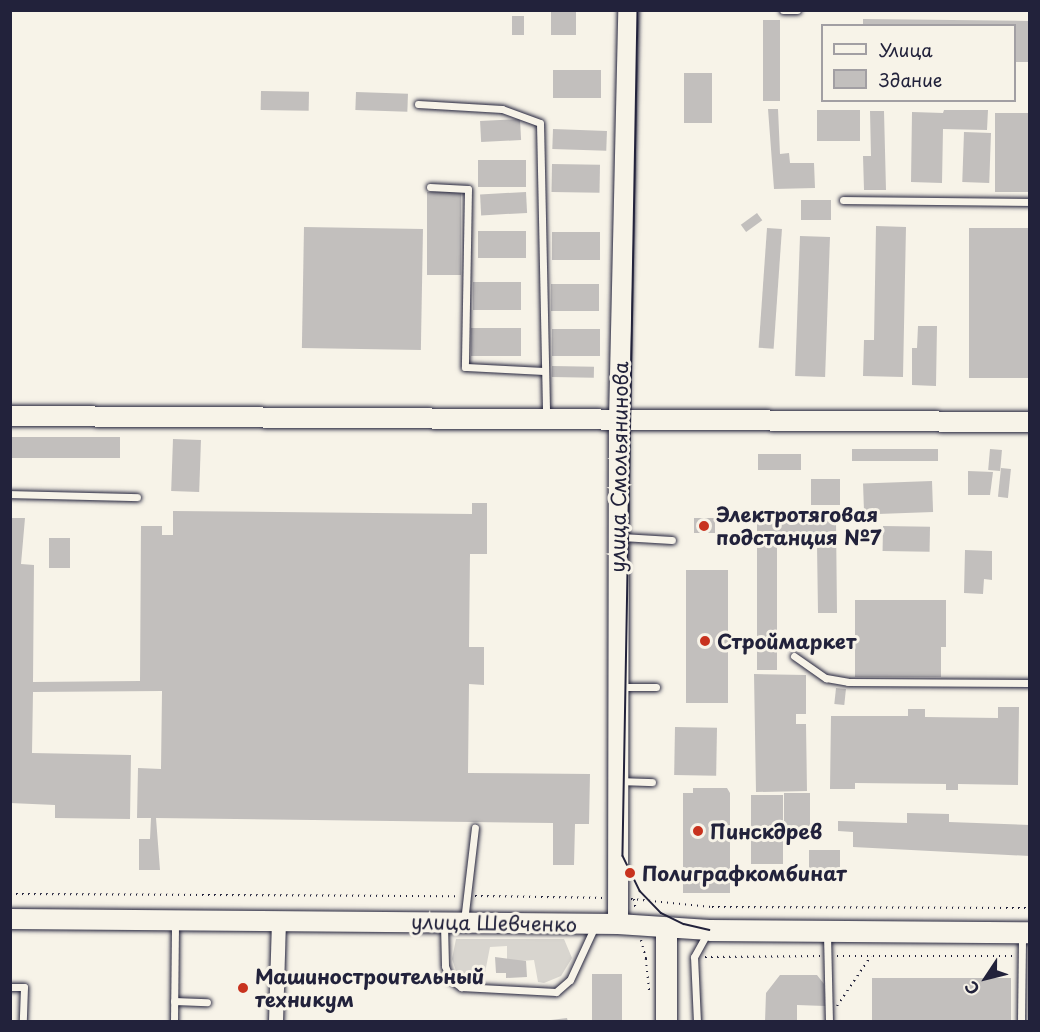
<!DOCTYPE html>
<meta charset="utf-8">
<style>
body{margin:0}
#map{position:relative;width:1040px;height:1032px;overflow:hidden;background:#f7f3e8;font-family:"Playpen Sans",sans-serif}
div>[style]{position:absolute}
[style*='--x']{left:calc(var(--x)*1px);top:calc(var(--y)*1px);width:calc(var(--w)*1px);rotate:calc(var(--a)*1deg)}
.green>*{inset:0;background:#d8d5cf}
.building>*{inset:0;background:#c2bfbd;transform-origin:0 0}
.path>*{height:2px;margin-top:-1px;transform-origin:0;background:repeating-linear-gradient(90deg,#22223b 0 1.5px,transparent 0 6px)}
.roads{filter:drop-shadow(0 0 2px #22223b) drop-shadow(0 0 2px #22223b)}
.lane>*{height:7px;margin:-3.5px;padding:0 3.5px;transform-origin:3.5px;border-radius:3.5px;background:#f7f3e8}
.street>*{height:14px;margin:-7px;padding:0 7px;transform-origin:7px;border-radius:7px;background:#f7f3e8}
.secondary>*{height:20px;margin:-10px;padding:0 10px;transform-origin:10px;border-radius:10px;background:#f7f3e8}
.primary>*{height:21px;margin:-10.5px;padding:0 10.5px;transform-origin:10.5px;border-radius:10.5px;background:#f7f3e8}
.tram>*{height:1.5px;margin:-0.75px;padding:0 0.75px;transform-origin:0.75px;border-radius:0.75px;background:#22223b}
.dots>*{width:16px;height:16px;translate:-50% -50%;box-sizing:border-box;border:3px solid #f7f3e8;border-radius:50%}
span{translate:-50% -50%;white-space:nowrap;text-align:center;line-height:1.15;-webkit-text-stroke:6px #f7f3e8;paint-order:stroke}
.street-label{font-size:20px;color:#22223b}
.poi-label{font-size:20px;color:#22223b;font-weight:700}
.left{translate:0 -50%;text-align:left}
.frame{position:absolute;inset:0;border:12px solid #22223b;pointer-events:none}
.legend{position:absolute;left:821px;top:24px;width:195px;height:78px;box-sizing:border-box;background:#f7f3e8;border:2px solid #a29fa3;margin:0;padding:8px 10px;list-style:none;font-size:18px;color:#22223b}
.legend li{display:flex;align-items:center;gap:12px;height:30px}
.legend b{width:30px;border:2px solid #a29fa3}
.north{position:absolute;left:956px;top:948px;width:60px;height:60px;-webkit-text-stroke:4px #f7f3e8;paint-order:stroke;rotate:235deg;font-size:16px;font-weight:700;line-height:24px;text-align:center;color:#22223b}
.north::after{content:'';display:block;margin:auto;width:21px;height:27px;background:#22223b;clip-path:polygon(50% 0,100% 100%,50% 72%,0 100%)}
</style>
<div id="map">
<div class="green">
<i style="clip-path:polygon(456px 939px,564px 939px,572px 958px,561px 976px,544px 983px,538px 982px,534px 960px,507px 962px,507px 946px,490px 947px,484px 978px,464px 980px,458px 977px,452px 959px)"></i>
</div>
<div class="building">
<i style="left:551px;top:10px;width:25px;height:25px"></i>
<i style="left:512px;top:16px;width:12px;height:19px"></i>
<i style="clip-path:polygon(863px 19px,1030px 21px,1030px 62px,1014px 62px,1014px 26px,863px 26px)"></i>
<i style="left:763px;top:20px;width:17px;height:81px"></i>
<i style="left:553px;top:70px;width:48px;height:28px"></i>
<i style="left:684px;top:73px;width:28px;height:50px"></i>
<i style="left:261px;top:91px;width:48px;height:19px;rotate:1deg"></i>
<i style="left:356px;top:92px;width:52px;height:18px;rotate:2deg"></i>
<i style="clip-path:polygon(768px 109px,778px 109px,780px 154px,789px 153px,790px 163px,814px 163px,815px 188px,774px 189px)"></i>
<i style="left:817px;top:110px;width:43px;height:31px"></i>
<i style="clip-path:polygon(944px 110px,988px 110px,987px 130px,943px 129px,942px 183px,911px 182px,912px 112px,943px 113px)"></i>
<i style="clip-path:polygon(870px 111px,884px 111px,886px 190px,864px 190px,863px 156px,871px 156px)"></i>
<i style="left:995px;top:113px;width:35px;height:79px"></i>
<i style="left:520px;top:119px;width:21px;height:40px;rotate:87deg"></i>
<i style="left:553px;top:129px;width:54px;height:20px;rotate:2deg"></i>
<i style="left:964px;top:132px;width:27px;height:50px;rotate:2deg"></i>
<i style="left:478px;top:160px;width:48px;height:27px"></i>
<i style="left:552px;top:164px;width:48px;height:28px;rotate:1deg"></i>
<i style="left:427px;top:192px;width:34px;height:83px"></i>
<i style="left:526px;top:192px;width:21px;height:46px;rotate:87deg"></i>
<i style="left:831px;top:200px;width:20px;height:30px;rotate:90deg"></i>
<i style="left:757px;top:213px;width:9px;height:20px;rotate:54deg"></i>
<i style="clip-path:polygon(876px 226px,906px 227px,903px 377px,863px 376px,864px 340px,874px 340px)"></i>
<i style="left:304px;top:227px;width:119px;height:121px;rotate:1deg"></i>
<i style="left:767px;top:228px;width:15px;height:120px;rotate:4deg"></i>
<i style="left:969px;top:228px;width:61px;height:150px"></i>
<i style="left:478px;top:231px;width:48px;height:27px"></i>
<i style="left:552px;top:232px;width:48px;height:28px"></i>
<i style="left:800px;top:236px;width:30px;height:140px;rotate:2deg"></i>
<i style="left:473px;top:282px;width:48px;height:28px"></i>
<i style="left:551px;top:284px;width:48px;height:27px"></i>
<i style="clip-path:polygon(918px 326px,937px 326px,936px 386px,912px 385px,912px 348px,917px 348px)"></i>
<i style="left:471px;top:328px;width:50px;height:28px"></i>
<i style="left:552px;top:329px;width:48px;height:27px"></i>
<i style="left:552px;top:366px;width:42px;height:11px;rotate:1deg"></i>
<i style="left:120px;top:437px;width:21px;height:110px;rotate:90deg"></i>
<i style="left:173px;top:439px;width:28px;height:52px;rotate:2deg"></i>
<i style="left:852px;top:449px;width:86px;height:12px"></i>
<i style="left:990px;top:449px;width:12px;height:21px;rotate:5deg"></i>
<i style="left:758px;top:454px;width:43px;height:16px"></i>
<i style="left:1001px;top:468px;width:10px;height:29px;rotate:6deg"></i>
<i style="clip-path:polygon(968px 471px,993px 472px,990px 495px,968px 495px)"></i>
<i style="left:840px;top:479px;width:26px;height:29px;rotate:90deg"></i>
<i style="left:932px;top:481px;width:31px;height:69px;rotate:88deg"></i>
<i style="clip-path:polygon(472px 503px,487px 503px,487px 554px,470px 554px,469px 647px,484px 647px,484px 685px,469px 684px,468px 773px,590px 774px,589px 824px,575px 824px,574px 865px,553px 865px,553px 823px,156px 818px,160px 870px,139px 870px,139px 839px,150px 839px,151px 818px,137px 818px,138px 768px,161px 769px,162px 691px,33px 692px,32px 753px,131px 755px,130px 819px,55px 818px,55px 805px,10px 803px,10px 518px,25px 518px,21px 564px,34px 565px,33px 682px,140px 681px,141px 526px,162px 526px,162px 535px,173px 535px,173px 511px,472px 514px)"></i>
<i style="left:694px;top:518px;width:21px;height:15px"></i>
<i style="clip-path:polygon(836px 520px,837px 613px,818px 613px,817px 545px,808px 535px,777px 536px,777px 670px,757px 670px,757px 524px)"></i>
<i style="left:883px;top:526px;width:47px;height:25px;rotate:1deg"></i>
<i style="left:49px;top:538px;width:21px;height:30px"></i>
<i style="clip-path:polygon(965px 550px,992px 551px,992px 580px,984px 579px,983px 594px,964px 593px)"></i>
<i style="left:728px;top:570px;width:133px;height:42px;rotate:90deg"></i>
<i style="clip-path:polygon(855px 600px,946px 600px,946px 647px,941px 647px,941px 677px,855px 677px)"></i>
<i style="clip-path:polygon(754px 674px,806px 675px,806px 714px,796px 714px,796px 724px,806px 724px,807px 791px,756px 792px)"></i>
<i style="left:836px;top:688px;width:10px;height:16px;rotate:6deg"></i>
<i style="clip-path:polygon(998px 707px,1019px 707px,1018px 785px,958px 784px,958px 790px,946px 790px,946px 784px,855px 783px,855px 789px,830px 789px,831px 716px,908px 716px,908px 709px,925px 709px,925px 717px,998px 718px)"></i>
<i style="left:675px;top:727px;width:42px;height:48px;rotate:1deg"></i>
<i style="clip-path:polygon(693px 788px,727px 788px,730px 793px,730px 893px,683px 893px,683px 793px,693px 793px)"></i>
<i style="left:784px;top:793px;width:26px;height:45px"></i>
<i style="left:751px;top:795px;width:32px;height:69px"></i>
<i style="clip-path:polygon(907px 813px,949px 814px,949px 822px,1030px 825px,1030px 856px,853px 847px,853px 832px,838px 831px,838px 821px,907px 823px)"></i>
<i style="left:840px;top:850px;width:21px;height:31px;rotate:90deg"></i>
<i style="clip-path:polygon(495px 957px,526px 961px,527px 977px,506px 978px,506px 973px,496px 973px)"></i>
<i style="left:592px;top:974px;width:30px;height:48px"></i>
<i style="clip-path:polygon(780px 975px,817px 975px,824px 984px,825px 1006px,797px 1005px,797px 1022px,765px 1022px,766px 993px)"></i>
<i style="left:872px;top:978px;width:139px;height:44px"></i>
<i style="clip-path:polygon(567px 1018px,568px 1022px,551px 1022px,551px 1020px)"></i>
</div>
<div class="path">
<i style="--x:10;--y:894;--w:448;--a:0.3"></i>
<i style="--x:475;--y:896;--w:130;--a:0.9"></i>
<i style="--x:631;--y:899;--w:81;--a:5.6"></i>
<i style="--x:712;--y:907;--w:318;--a:0.2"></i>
<i style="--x:634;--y:899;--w:12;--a:81"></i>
<i style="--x:641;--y:940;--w:20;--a:75"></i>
<i style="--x:837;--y:956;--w:178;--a:0"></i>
<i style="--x:705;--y:957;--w:115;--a:-0.5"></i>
<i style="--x:649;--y:990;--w:31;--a:-96"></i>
<i style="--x:646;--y:959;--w:6;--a:0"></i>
<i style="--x:837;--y:1006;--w:60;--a:-55.8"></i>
</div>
<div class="roads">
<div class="lane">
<i style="--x:783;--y:10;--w:14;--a:0"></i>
<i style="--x:418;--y:104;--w:84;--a:3.4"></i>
<i style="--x:502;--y:109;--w:40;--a:20.2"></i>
<i style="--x:540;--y:123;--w:294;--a:88.8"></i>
<i style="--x:430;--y:187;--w:38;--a:3"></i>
<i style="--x:468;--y:189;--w:178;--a:91"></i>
<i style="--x:465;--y:367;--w:80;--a:2.9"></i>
<i style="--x:843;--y:200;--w:187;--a:0.6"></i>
<i style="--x:10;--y:494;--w:127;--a:1.4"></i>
<i style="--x:621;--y:537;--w:51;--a:3.4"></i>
<i style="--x:794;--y:656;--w:39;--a:35"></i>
<i style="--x:826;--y:678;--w:22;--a:10"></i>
<i style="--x:848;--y:682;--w:182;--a:0.3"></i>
<i style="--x:620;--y:687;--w:36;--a:0"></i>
<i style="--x:621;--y:781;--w:31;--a:2"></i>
<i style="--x:464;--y:921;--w:94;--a:-83.3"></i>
<i style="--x:444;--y:924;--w:42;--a:88.6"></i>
<i style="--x:445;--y:966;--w:14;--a:69"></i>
<i style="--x:450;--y:979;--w:14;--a:36"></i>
<i style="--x:461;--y:987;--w:95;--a:3"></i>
<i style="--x:556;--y:992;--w:18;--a:-41"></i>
<i style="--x:570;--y:980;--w:60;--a:-65.2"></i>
<i style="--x:827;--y:934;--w:88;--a:88.7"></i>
<i style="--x:10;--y:987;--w:14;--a:0"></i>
<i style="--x:24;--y:987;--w:35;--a:92"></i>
<i style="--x:174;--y:1001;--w:33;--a:2"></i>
<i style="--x:174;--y:1022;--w:98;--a:-89.4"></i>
<i style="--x:697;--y:1022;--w:65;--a:-92.6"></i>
<i style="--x:694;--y:957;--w:29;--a:-61"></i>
<i style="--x:1021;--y:1022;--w:88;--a:-89.3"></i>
</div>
<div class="street">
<i style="--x:276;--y:1022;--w:100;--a:-88.3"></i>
</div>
<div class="secondary">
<i style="--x:10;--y:416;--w:1020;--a:0.34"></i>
<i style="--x:10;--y:919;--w:608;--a:0.47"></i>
<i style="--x:618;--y:924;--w:91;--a:3.8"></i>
<i style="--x:618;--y:924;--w:504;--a:-89.89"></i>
<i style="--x:619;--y:420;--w:410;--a:-88.7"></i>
</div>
<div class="primary">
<i style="--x:709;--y:930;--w:321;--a:0.4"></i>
<i style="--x:666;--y:1022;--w:93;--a:-90"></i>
</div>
</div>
<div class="tram">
<i style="--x:638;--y:10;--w:846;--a:91.02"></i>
<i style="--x:623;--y:856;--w:39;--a:64"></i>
<i style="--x:640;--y:891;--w:30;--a:46"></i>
<i style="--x:661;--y:913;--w:25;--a:26"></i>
<i style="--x:684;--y:924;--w:26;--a:13"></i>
</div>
<div class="dots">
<i style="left:704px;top:526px;background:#c8321e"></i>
<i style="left:705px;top:641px;background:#c8321e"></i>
<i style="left:698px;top:831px;background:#c8321e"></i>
<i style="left:630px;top:873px;background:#c8321e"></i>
<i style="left:243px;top:988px;background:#c8321e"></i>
</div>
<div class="street-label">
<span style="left:619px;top:467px;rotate:-89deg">улица Смольянинова</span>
<span style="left:494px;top:923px;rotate:1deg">улица Шевченко</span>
</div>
<div class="poi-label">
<span class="left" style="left:716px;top:526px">Электротяговая<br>подстанция №7</span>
<span class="left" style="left:717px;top:641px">Строймаркет</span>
<span class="left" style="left:710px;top:831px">Пинскдрев</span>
<span class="left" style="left:642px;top:873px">Полиграфкомбинат</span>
<span class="left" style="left:255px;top:988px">Машиностроительный<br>техникум</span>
</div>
<div class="frame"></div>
<ul class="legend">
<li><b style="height:8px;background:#f7f3e8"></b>Улица</li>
<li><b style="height:16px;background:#c2bfbd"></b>Здание</li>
</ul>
<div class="north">С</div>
</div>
